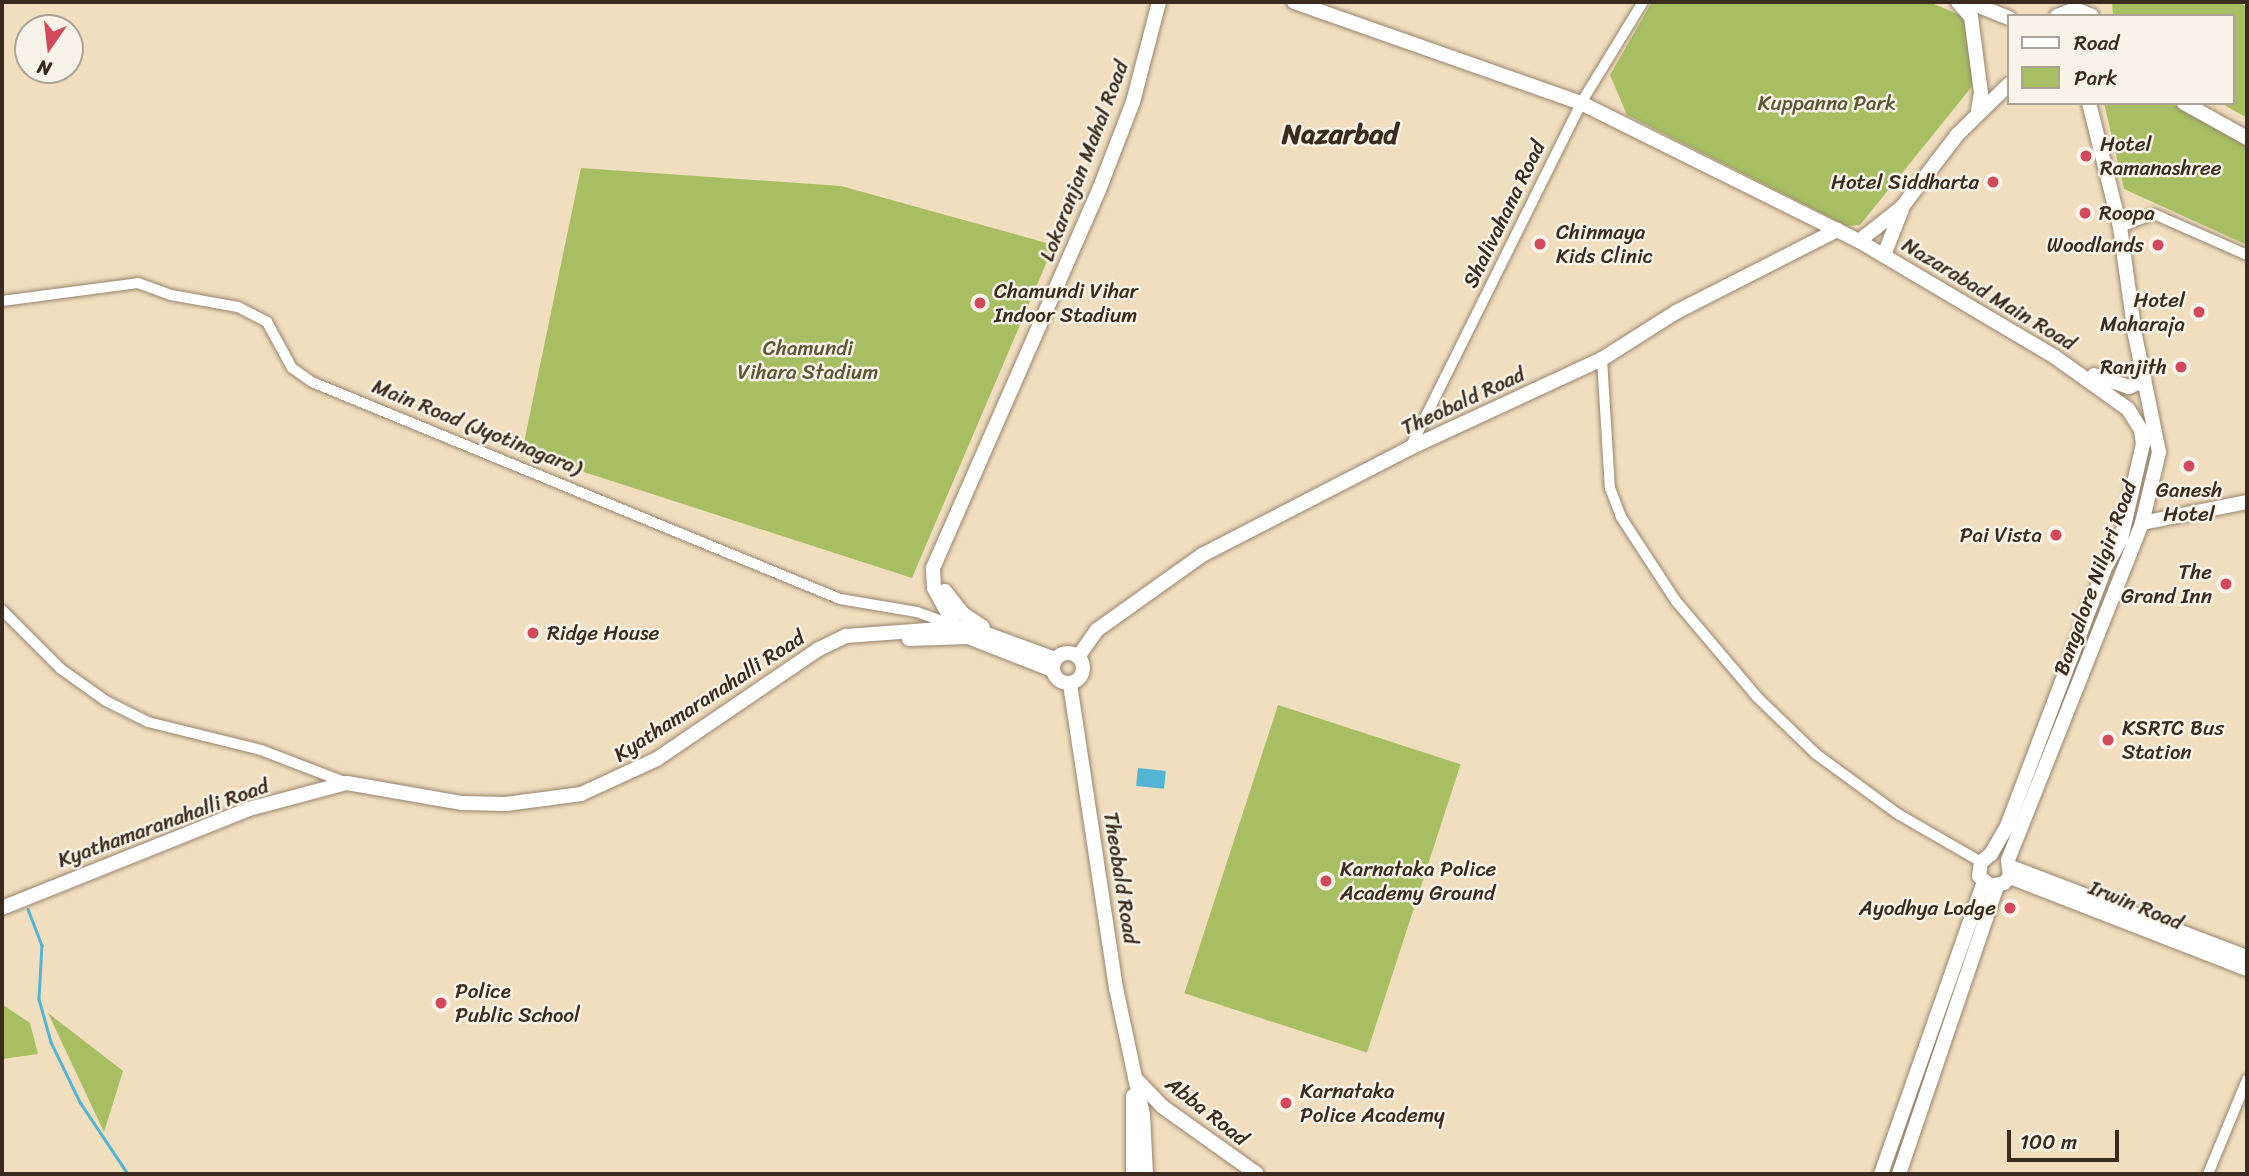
<!DOCTYPE html>
<style>
body{margin:0}
#map{position:relative;width:2249px;height:1176px;overflow:hidden;background:#f1debf;font-family:Sriracha,sans-serif}
div>[style]{position:absolute}
[style*='--x']{left:calc(var(--x)*1px);top:calc(var(--y)*1px);width:calc(var(--w)*1px);rotate:calc(var(--a)*1deg)}
.green>*{inset:0;background:#a7be63;transform-origin:0 0}
.water>*{inset:0;background:#54b4d3;transform-origin:0 0}
.stream>*{height:2.5px;margin:-1.25px;padding:0 1.25px;transform-origin:1.25px;border-radius:1.25px;background:#54b4d3}
.roads{filter:drop-shadow(0 0 2px #96846e) drop-shadow(0 0 2px #96846e)}
.minor>*{height:10px;margin:-5px;padding:0 5px;transform-origin:5px;border-radius:5px;background:#fff}
.major>*{height:14px;margin:-7px;padding:0 7px;transform-origin:7px;border-radius:7px;background:#fff}
.major>.ring{margin:-7px;padding:0;box-sizing:content-box;background:none;border:14px solid #fff;border-radius:50%}
.dots>*{width:19px;height:19px;translate:-50% -50%;box-sizing:border-box;border:4px solid #f7f3e8;border-radius:50%}
span{translate:-50% -50%;white-space:nowrap;text-align:center;line-height:1.15;-webkit-text-stroke:5px #f7f3e8;paint-order:stroke}
.park-label{font-size:21px;color:#5b5633}
.poi-label{font-size:21px;color:#3b2a1e}
.left{translate:0 -50%;text-align:left}
.right{translate:-100% -50%;text-align:right}
.street-label{font-size:21px;color:#3b2a1e}
.district-label{font-size:28px;color:#3b2a1e;font-weight:700}
.frame{position:absolute;inset:0;border:4px solid #3b2a1e;pointer-events:none}
.legend{position:absolute;left:2007px;top:14px;width:228px;height:91px;box-sizing:border-box;background:#f7f3e8;border:2px solid #aca397;margin:0;padding:9px 12px;list-style:none;font-size:21px;color:#3b2a1e}
.legend li{display:flex;align-items:center;gap:14px;height:35px}
.legend b{width:35px;border:2px solid #aca397}
.north{position:absolute;left:14px;top:14px;width:70px;height:70px;box-sizing:border-box;background:#f7f3e8;border:2px solid #aca397;border-radius:50%;rotate:194deg;font-size:19px;font-weight:700;line-height:28px;text-align:center;color:#3b2a1e}
.north::after{content:'';display:block;margin:auto;width:24px;height:32px;background:#d1495b;clip-path:polygon(50% 0,100% 100%,50% 72%,0 100%)}
.scale{position:absolute;left:2007px;top:1130px;width:112px;height:32px;box-sizing:border-box;border:4px solid #3b2a1e;border-top:0;padding-left:9px;font-size:21px;line-height:24px;white-space:nowrap;color:#3b2a1e;-webkit-text-stroke:5px #f7f3e8;paint-order:stroke}
</style>
<div id="map">
<div class="green">
<i style="clip-path:polygon(1652px 2px,1929px 2px,1965px 17px,1974px 84px,1860px 225px,1847px 226px,1627px 115px,1610px 75px)"></i>
<i style="clip-path:polygon(2112px 2px,2240px 2px,2247px 8px,2247px 118px,2221px 103px,2233px 103px,2233px 16px,2113px 16px)"></i>
<i style="clip-path:polygon(2104px 103px,2171px 103px,2247px 146px,2247px 245px,2124px 189px)"></i>
<i style="clip-path:polygon(581px 168px,841px 186px,1054px 245px,912px 578px,522px 452px)"></i>
<i style="left:1278px;top:705px;width:192px;height:303px;rotate:18deg"></i>
<i style="clip-path:polygon(2px 1004px,30px 1023px,38px 1054px,2px 1059px)"></i>
<i style="clip-path:polygon(48px 1013px,123px 1071px,104px 1132px)"></i>
</div>
<div class="water">
<i style="left:1138px;top:768px;width:28px;height:18px;rotate:6deg"></i>
</div>
<div class="stream">
<i style="--x:28;--y:909;--w:39;--a:69"></i>
<i style="--x:42;--y:945;--w:54;--a:93.2"></i>
<i style="--x:39;--y:999;--w:45;--a:74.4"></i>
<i style="--x:51;--y:1042;--w:67;--a:64.2"></i>
<i style="--x:80;--y:1102;--w:87;--a:56.3"></i>
</div>
<div class="roads">
<div class="minor">
<i style="--x:2120;--y:227;--w:36;--a:-21"></i>
<i style="--x:2154;--y:214;--w:102;--a:23.8"></i>
<i style="--x:2;--y:301;--w:137;--a:-7.5"></i>
<i style="--x:138;--y:283;--w:35;--a:20"></i>
<i style="--x:171;--y:295;--w:68;--a:10.2"></i>
<i style="--x:238;--y:307;--w:33;--a:27"></i>
<i style="--x:267;--y:322;--w:52;--a:61.5"></i>
<i style="--x:292;--y:368;--w:24;--a:35"></i>
<i style="--x:312;--y:382;--w:571;--a:22.34"></i>
<i style="--x:840;--y:599;--w:78;--a:9.6"></i>
<i style="--x:917;--y:612;--w:40;--a:20.2"></i>
<i style="--x:1602;--y:359;--w:129;--a:86.5"></i>
<i style="--x:1610;--y:488;--w:31;--a:69"></i>
<i style="--x:1621;--y:517;--w:100;--a:56.8"></i>
<i style="--x:1676;--y:601;--w:126;--a:49.8"></i>
<i style="--x:1757;--y:697;--w:82;--a:44"></i>
<i style="--x:1816;--y:754;--w:102;--a:36.2"></i>
<i style="--x:1898;--y:814;--w:96;--a:30"></i>
<i style="--x:1410;--y:448;--w:385;--a:-63.6"></i>
<i style="--x:1581;--y:103;--w:119;--a:-58.5"></i>
<i style="--x:2;--y:610;--w:83;--a:45"></i>
<i style="--x:61;--y:669;--w:55;--a:35.4"></i>
<i style="--x:106;--y:701;--w:47;--a:26.6"></i>
<i style="--x:148;--y:722;--w:116;--a:13.9"></i>
<i style="--x:261;--y:750;--w:92;--a:21"></i>
<i style="--x:2208;--y:1174;--w:102;--a:-67.5"></i>
</div>
<div class="major">
<i style="--x:1294;--y:2;--w:304;--a:19.4"></i>
<i style="--x:1581;--y:103;--w:310;--a:26.4"></i>
<i style="--x:1859;--y:241;--w:228;--a:30.6"></i>
<i style="--x:2055;--y:357;--w:90;--a:35.5"></i>
<i style="--x:2128;--y:409;--w:25;--a:58"></i>
<i style="--x:2141;--y:430;--w:14;--a:82"></i>
<i style="--x:2143;--y:444;--w:98;--a:103"></i>
<i style="--x:2121;--y:539;--w:33;--a:119"></i>
<i style="--x:2105;--y:568;--w:278;--a:110.8"></i>
<i style="--x:2006;--y:828;--w:30;--a:120"></i>
<i style="--x:1991;--y:854;--w:13;--a:141"></i>
<i style="--x:1981;--y:862;--w:14;--a:98"></i>
<i style="--x:1979;--y:876;--w:15;--a:42"></i>
<i style="--x:1990;--y:886;--w:14;--a:-12"></i>
<i style="--x:2004;--y:883;--w:8;--a:-45"></i>
<i style="--x:2010;--y:877;--w:17;--a:-97"></i>
<i style="--x:2008;--y:860;--w:363;--a:-68.3"></i>
<i style="--x:2142;--y:523;--w:73;--a:-76.5"></i>
<i style="--x:2159;--y:452;--w:119;--a:-101.6"></i>
<i style="--x:2135;--y:335;--w:109;--a:-97.9"></i>
<i style="--x:2120;--y:227;--w:128;--a:-104"></i>
<i style="--x:1958;--y:2;--w:20;--a:49"></i>
<i style="--x:1971;--y:17;--w:77;--a:82.5"></i>
<i style="--x:1981;--y:93;--w:17;--a:100"></i>
<i style="--x:1969;--y:2;--w:43;--a:21.8"></i>
<i style="--x:2057;--y:16;--w:19;--a:-21"></i>
<i style="--x:2075;--y:9;--w:18;--a:22"></i>
<i style="--x:2184;--y:103;--w:72;--a:29.1"></i>
<i style="--x:1859;--y:241;--w:55;--a:-38.3"></i>
<i style="--x:1902;--y:207;--w:91;--a:-52.6"></i>
<i style="--x:1957;--y:135;--w:73;--a:-44.4"></i>
<i style="--x:1884;--y:255;--w:49;--a:-68.6"></i>
<i style="--x:2094;--y:375;--w:37;--a:19"></i>
<i style="--x:2129;--y:387;--w:17;--a:-25"></i>
<i style="--x:2142;--y:523;--w:107;--a:-11.3"></i>
<i style="--x:945;--y:591;--w:28;--a:52"></i>
<i style="--x:962;--y:613;--w:25;--a:34"></i>
<i style="--x:958;--y:632;--w:50;--a:-118.6"></i>
<i style="--x:934;--y:588;--w:20;--a:-93"></i>
<i style="--x:933;--y:568;--w:413;--a:-66.3"></i>
<i style="--x:1099;--y:190;--w:94;--a:-68.9"></i>
<i style="--x:1133;--y:102;--w:103;--a:-75.4"></i>
<i style="--x:909;--y:639;--w:59;--a:-1.9"></i>
<i style="--x:968;--y:637;--w:90;--a:21.4"></i>
<i class="ring" style="left:1053px;top:653px;width:16px;height:16px"></i>
<i style="--x:1078;--y:657;--w:33;--a:-55"></i>
<i style="--x:1097;--y:630;--w:129;--a:-35.5"></i>
<i style="--x:1202;--y:555;--w:234;--a:-27.2"></i>
<i style="--x:1410;--y:448;--w:212;--a:-24.9"></i>
<i style="--x:1602;--y:359;--w:88;--a:-32.4"></i>
<i style="--x:1676;--y:312;--w:181;--a:-27"></i>
<i style="--x:1070;--y:684;--w:307;--a:81.4"></i>
<i style="--x:1116;--y:988;--w:130;--a:78"></i>
<i style="--x:1143;--y:1115;--w:59;--a:87.1"></i>
<i style="--x:2011;--y:867;--w:253;--a:20.9"></i>
<i style="--x:2010;--y:877;--w:254;--a:21.2"></i>
<i style="--x:2;--y:908;--w:266;--a:-21.8"></i>
<i style="--x:249;--y:809;--w:101;--a:-14.9"></i>
<i style="--x:347;--y:783;--w:117;--a:9.9"></i>
<i style="--x:462;--y:803;--w:44;--a:1.3"></i>
<i style="--x:506;--y:804;--w:76;--a:-7.6"></i>
<i style="--x:581;--y:794;--w:84;--a:-24.7"></i>
<i style="--x:657;--y:759;--w:196;--a:-34.2"></i>
<i style="--x:819;--y:649;--w:30;--a:-26"></i>
<i style="--x:846;--y:636;--w:122;--a:-4.2"></i>
<i style="--x:968;--y:627;--w:93;--a:20.2"></i>
<i style="--x:1135;--y:1078;--w:40;--a:46"></i>
<i style="--x:1163;--y:1107;--w:115;--a:35.5"></i>
<i style="--x:1133;--y:1096;--w:78;--a:90"></i>
<i style="--x:1881;--y:1174;--w:310;--a:-70.6"></i>
<i style="--x:1899;--y:1174;--w:304;--a:-71.2"></i>
</div>
</div>
<div class="dots">
<i style="left:2086px;top:156px;background:#d1495b"></i>
<i style="left:1993px;top:182px;background:#d1495b"></i>
<i style="left:2085px;top:213px;background:#d1495b"></i>
<i style="left:1540px;top:244px;background:#d1495b"></i>
<i style="left:2158px;top:245px;background:#d1495b"></i>
<i style="left:980px;top:303px;background:#d1495b"></i>
<i style="left:2199px;top:312px;background:#d1495b"></i>
<i style="left:2181px;top:367px;background:#d1495b"></i>
<i style="left:2189px;top:466px;background:#d1495b"></i>
<i style="left:2056px;top:535px;background:#d1495b"></i>
<i style="left:2226px;top:584px;background:#d1495b"></i>
<i style="left:533px;top:633px;background:#d1495b"></i>
<i style="left:2108px;top:740px;background:#d1495b"></i>
<i style="left:1326px;top:881px;background:#d1495b"></i>
<i style="left:2010px;top:908px;background:#d1495b"></i>
<i style="left:441px;top:1003px;background:#d1495b"></i>
<i style="left:1286px;top:1103px;background:#d1495b"></i>
</div>
<div class="park-label">
<span style="left:1827px;top:103px">Kuppanna Park</span>
<span style="left:808px;top:360px">Chamundi<br>Vihara Stadium</span>
</div>
<div class="poi-label">
<span class="left" style="left:2100px;top:156px">Hotel<br>Ramanashree</span>
<span class="right" style="left:1979px;top:182px">Hotel Siddharta</span>
<span class="left" style="left:2099px;top:213px">Roopa</span>
<span class="left" style="left:1556px;top:244px">Chinmaya<br>Kids Clinic</span>
<span class="right" style="left:2144px;top:245px">Woodlands</span>
<span class="left" style="left:994px;top:303px">Chamundi Vihar<br>Indoor Stadium</span>
<span class="right" style="left:2185px;top:312px">Hotel<br>Maharaja</span>
<span class="right" style="left:2167px;top:367px">Ranjith</span>
<span style="left:2189px;top:502px">Ganesh<br>Hotel</span>
<span class="right" style="left:2042px;top:535px">Pai Vista</span>
<span class="right" style="left:2212px;top:584px">The<br>Grand Inn</span>
<span class="left" style="left:547px;top:633px">Ridge House</span>
<span class="left" style="left:2122px;top:740px">KSRTC Bus<br>Station</span>
<span class="left" style="left:1340px;top:881px">Karnataka Police<br>Academy Ground</span>
<span class="right" style="left:1996px;top:908px">Ayodhya Lodge</span>
<span class="left" style="left:455px;top:1003px">Police<br>Public School</span>
<span class="left" style="left:1300px;top:1103px">Karnataka<br>Police Academy</span>
</div>
<div class="street-label">
<span style="left:1084px;top:161px;rotate:-69deg">Lokaranjan Mahal Road</span>
<span style="left:1504px;top:214px;rotate:-64deg">Shalivahana Road</span>
<span style="left:1989px;top:294px;rotate:31deg">Nazarabad Main Road</span>
<span style="left:1463px;top:401px;rotate:-25deg">Theobald Road</span>
<span style="left:477px;top:427px;rotate:22deg">Main Road (Jyotinagara)</span>
<span style="left:2095px;top:578px;rotate:-70deg">Bangalore Nilgiri Road</span>
<span style="left:709px;top:696px;rotate:-33deg">Kyathamaranahalli Road</span>
<span style="left:163px;top:823px;rotate:-20deg">Kyathamaranahalli Road</span>
<span style="left:1121px;top:878px;rotate:81deg">Theobald Road</span>
<span style="left:2136px;top:905px;rotate:22deg">Irwin Road</span>
<span style="left:1207px;top:1111px;rotate:38deg">Abba Road</span>
</div>
<div class="district-label">
<span style="left:1340px;top:134px">Nazarbad</span>
</div>
<div class="frame"></div>
<ul class="legend">
<li><b style="height:9px;background:#fff"></b>Road</li>
<li><b style="height:19px;background:#a7be63"></b>Park</li>
</ul>
<div class="north">N</div>
<div class="scale">100 m</div>
</div>
